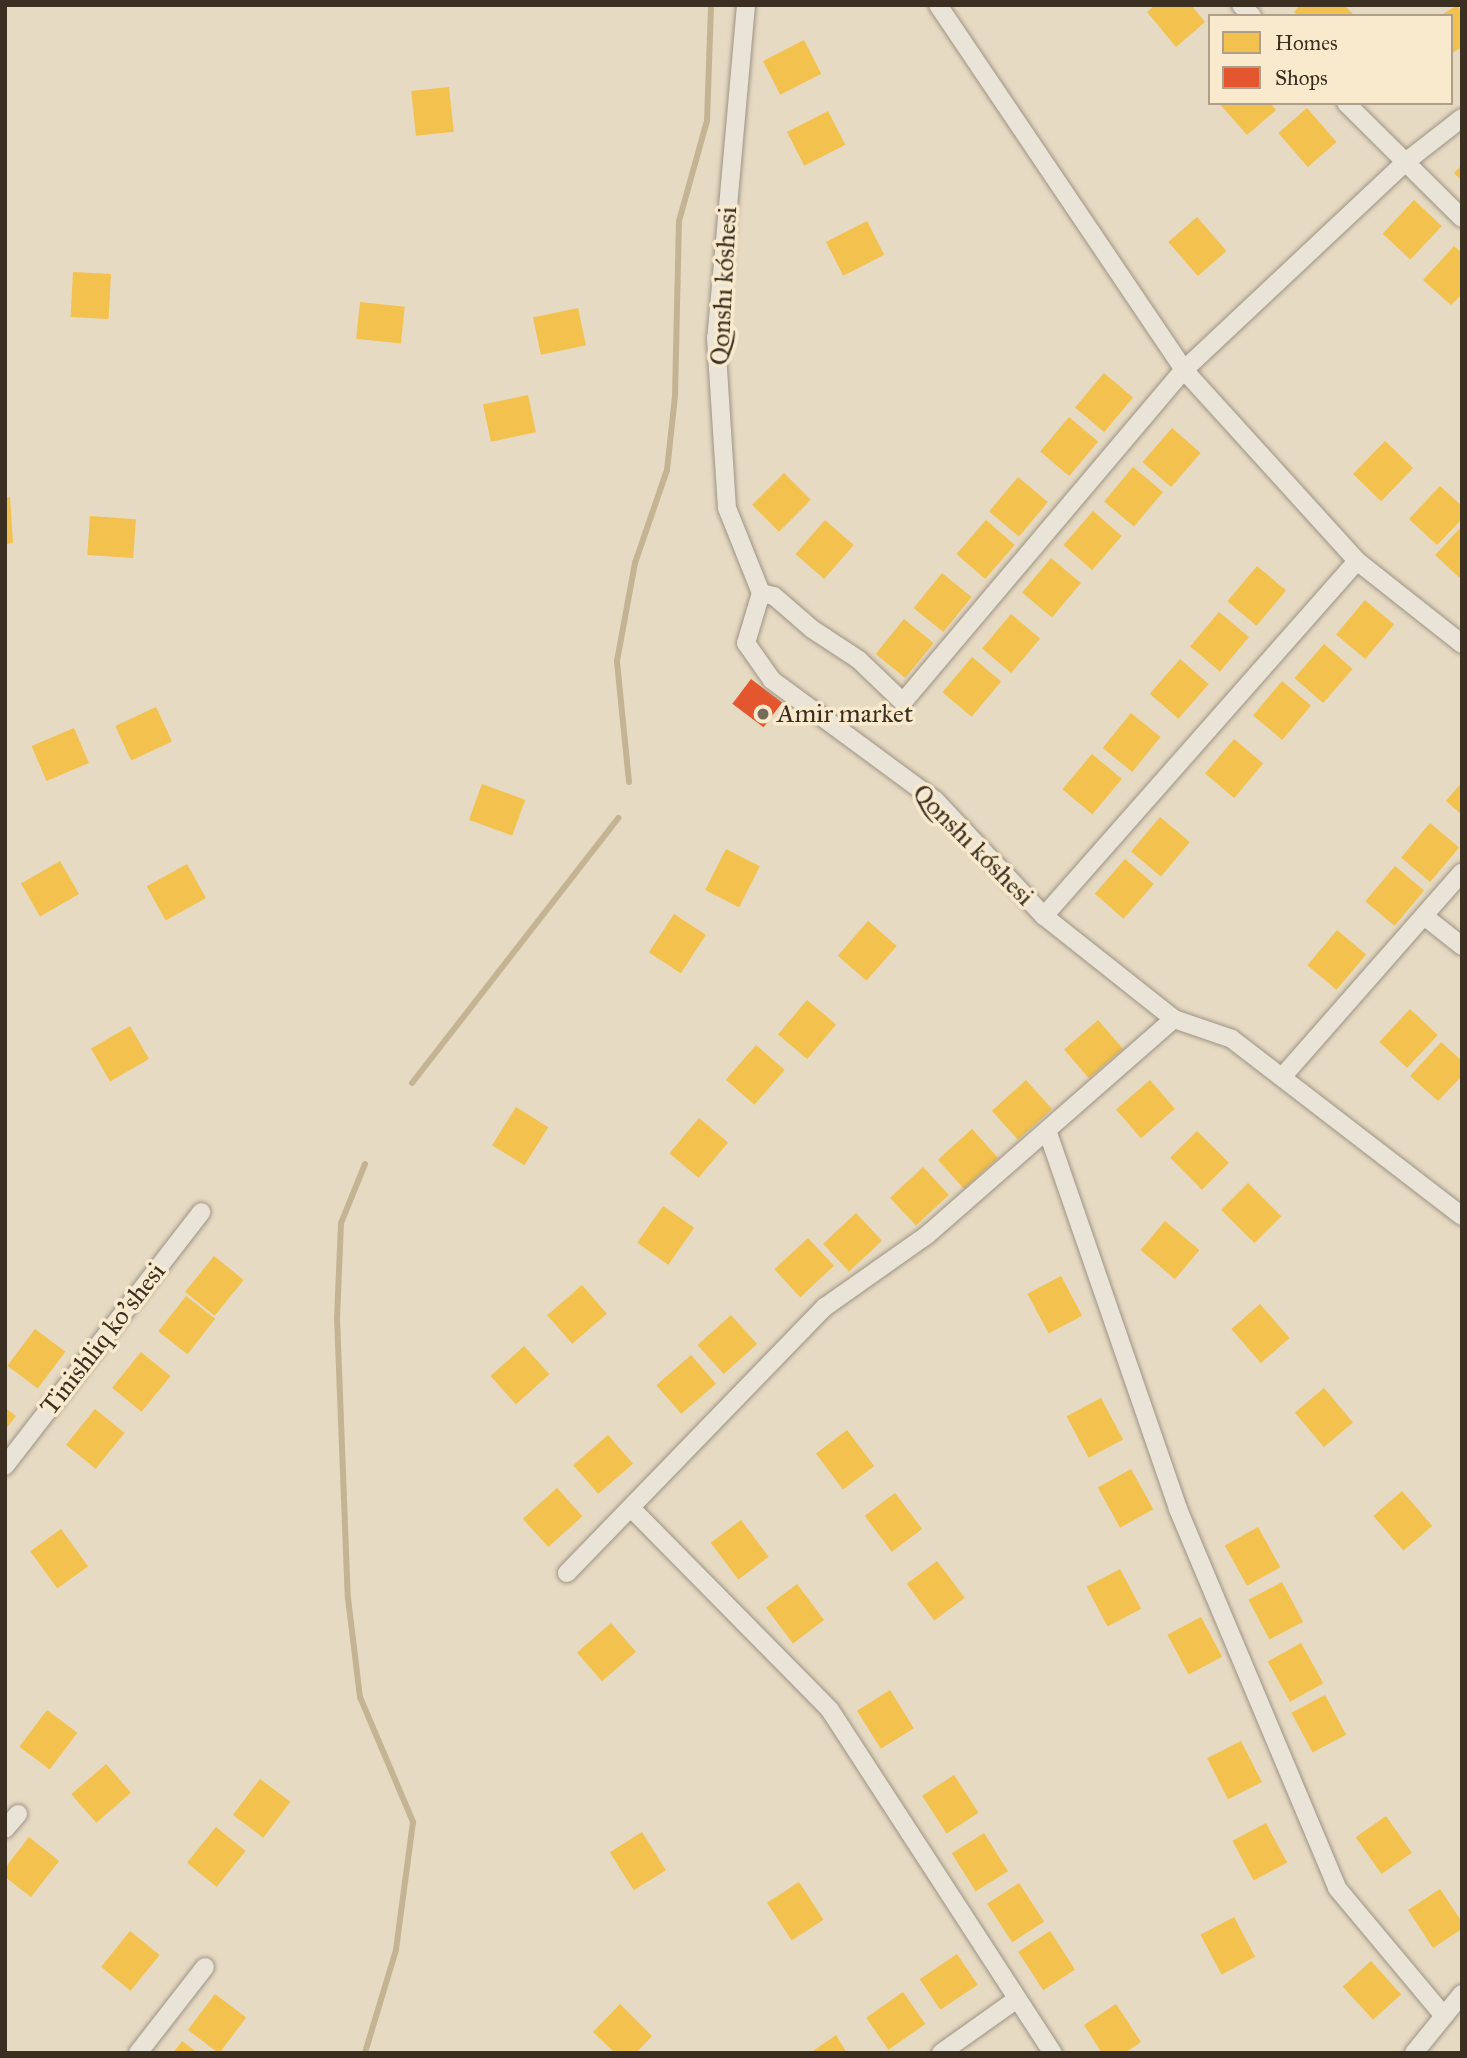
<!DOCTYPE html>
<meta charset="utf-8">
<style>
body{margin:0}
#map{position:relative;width:1467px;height:2058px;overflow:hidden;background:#e7dac2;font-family:"IM FELL Great Primer",serif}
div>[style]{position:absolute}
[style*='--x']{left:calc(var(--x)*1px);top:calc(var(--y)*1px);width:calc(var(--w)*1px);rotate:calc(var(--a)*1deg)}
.homes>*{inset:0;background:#f2c14e;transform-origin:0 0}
.shops>*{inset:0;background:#e4572e;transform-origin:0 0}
.stream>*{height:6px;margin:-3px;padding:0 3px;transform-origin:3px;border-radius:3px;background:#c5b494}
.roads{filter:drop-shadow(0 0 2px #9c9384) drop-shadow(0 0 2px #9c9384)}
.street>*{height:18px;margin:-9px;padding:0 9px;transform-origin:9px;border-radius:9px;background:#eae4d8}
.dots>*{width:19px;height:19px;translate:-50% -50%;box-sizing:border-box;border:4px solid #f9eace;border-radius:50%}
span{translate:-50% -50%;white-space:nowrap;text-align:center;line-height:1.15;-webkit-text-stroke:7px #f9eace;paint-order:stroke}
.street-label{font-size:26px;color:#3a2f21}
.poi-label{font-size:26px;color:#3a2f21}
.left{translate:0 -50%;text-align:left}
.frame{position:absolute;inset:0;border:7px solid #3a2f21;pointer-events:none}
.legend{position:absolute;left:1208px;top:14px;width:245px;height:91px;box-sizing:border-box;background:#f9eace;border:2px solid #ad9f89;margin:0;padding:9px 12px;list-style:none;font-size:21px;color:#3a2f21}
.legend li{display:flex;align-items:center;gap:14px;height:35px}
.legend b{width:35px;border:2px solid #ad9f89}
</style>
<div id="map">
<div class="homes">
<i style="clip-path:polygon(1155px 5px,1191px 5px,1205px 22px,1176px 47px,1147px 12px)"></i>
<i style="clip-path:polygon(1300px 5px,1344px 5px,1353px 14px,1298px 16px,1294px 12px)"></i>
<i style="clip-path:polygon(1457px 5px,1462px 12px,1462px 47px,1451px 54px,1451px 16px,1440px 16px)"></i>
<i style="left:804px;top:40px;width:38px;height:46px;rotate:63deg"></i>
<i style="left:449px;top:87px;width:45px;height:38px;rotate:84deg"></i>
<i style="clip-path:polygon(1219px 103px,1270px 103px,1276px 110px,1247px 135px)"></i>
<i style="left:1307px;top:108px;width:45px;height:38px;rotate:49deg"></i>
<i style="left:828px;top:111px;width:38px;height:46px;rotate:63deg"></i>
<i style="clip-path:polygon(1462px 165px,1462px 181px,1454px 173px)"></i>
<i style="left:1414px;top:200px;width:38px;height:46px;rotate:43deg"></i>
<i style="left:1197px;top:217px;width:45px;height:38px;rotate:49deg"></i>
<i style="left:867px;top:221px;width:38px;height:46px;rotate:63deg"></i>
<i style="clip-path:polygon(1454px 246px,1462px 253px,1462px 294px,1451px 305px,1423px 280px)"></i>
<i style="left:73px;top:272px;width:38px;height:45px;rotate:3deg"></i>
<i style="left:360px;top:302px;width:45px;height:37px;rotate:6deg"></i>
<i style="left:578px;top:308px;width:38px;height:46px;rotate:78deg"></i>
<i style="left:1104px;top:373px;width:38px;height:45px;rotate:40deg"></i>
<i style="left:528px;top:395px;width:38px;height:46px;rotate:78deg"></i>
<i style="left:1069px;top:417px;width:38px;height:45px;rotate:40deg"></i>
<i style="left:1172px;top:428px;width:38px;height:45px;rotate:41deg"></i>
<i style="left:1385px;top:441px;width:39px;height:46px;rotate:44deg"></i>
<i style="left:1133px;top:467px;width:39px;height:45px;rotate:40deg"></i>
<i style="left:784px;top:473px;width:38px;height:45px;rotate:45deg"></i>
<i style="left:1018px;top:477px;width:39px;height:45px;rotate:40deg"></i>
<i style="clip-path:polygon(1440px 486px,1462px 506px,1462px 519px,1437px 545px,1409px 519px)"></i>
<i style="clip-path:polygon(10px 497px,13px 543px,5px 544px,5px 498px)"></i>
<i style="left:1093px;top:511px;width:38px;height:45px;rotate:41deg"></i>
<i style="left:90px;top:516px;width:46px;height:39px;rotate:4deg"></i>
<i style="left:825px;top:520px;width:38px;height:45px;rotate:41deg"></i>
<i style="left:986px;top:520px;width:38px;height:45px;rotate:41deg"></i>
<i style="clip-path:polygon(1462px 526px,1462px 580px,1435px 555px)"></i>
<i style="left:1051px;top:558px;width:39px;height:45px;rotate:40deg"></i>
<i style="left:1257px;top:566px;width:38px;height:46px;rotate:40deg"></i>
<i style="left:942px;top:573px;width:38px;height:45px;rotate:39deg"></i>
<i style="left:1365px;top:600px;width:38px;height:45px;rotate:40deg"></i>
<i style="left:1219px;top:612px;width:39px;height:45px;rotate:40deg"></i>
<i style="left:1011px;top:614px;width:38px;height:45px;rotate:40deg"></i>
<i style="left:904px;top:619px;width:38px;height:45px;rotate:39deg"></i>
<i style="left:1324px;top:644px;width:38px;height:45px;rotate:41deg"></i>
<i style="left:972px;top:657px;width:38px;height:46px;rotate:40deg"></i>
<i style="left:1180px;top:659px;width:38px;height:46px;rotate:41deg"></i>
<i style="left:1282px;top:681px;width:38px;height:45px;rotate:40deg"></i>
<i style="left:156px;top:707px;width:38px;height:45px;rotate:65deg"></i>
<i style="left:1131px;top:713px;width:38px;height:45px;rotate:39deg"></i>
<i style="left:74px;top:728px;width:38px;height:46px;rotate:67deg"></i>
<i style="left:1234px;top:739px;width:38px;height:45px;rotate:40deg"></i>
<i style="left:1092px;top:754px;width:39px;height:46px;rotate:40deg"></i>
<i style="clip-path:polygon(1462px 782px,1462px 815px,1446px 801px)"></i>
<i style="left:482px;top:784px;width:46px;height:38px;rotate:20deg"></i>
<i style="left:1160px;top:817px;width:39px;height:45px;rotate:40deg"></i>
<i style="left:1430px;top:823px;width:38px;height:45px;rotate:40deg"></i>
<i style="left:726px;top:849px;width:38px;height:46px;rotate:27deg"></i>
<i style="left:1125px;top:859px;width:38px;height:46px;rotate:41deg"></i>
<i style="left:60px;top:861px;width:38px;height:45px;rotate:60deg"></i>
<i style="left:187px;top:864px;width:39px;height:46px;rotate:61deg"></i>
<i style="left:1395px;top:866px;width:38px;height:46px;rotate:40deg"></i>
<i style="left:674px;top:914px;width:38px;height:46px;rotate:33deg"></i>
<i style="left:868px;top:921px;width:38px;height:46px;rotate:41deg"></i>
<i style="left:1337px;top:930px;width:38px;height:46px;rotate:40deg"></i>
<i style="left:807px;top:1000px;width:38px;height:45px;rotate:40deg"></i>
<i style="left:1410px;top:1009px;width:38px;height:45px;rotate:43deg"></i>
<i style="left:1098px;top:1020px;width:38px;height:45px;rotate:49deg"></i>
<i style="left:130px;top:1026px;width:38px;height:45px;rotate:60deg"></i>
<i style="clip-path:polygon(1441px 1042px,1462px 1061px,1462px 1076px,1438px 1101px,1410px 1076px)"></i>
<i style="left:756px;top:1045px;width:38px;height:46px;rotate:41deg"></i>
<i style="left:1026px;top:1080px;width:39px;height:46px;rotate:48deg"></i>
<i style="left:1150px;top:1080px;width:38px;height:45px;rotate:49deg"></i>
<i style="left:516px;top:1107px;width:38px;height:45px;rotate:32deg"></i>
<i style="left:699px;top:1118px;width:38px;height:46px;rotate:40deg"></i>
<i style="left:972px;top:1129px;width:39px;height:46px;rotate:48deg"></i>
<i style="left:1197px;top:1131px;width:45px;height:38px;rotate:45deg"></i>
<i style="left:923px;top:1167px;width:38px;height:45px;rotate:47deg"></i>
<i style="left:1248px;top:1183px;width:47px;height:38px;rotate:45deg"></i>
<i style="left:663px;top:1206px;width:38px;height:45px;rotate:35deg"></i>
<i style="left:856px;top:1213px;width:38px;height:45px;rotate:47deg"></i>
<i style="left:1165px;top:1221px;width:45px;height:38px;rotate:40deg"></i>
<i style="left:808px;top:1238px;width:38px;height:46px;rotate:47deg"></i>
<i style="left:214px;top:1256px;width:38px;height:46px;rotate:39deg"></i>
<i style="left:1061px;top:1276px;width:45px;height:38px;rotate:62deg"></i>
<i style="left:582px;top:1285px;width:38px;height:46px;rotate:49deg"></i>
<i style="left:186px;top:1296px;width:37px;height:45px;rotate:38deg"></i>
<i style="left:1260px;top:1304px;width:45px;height:38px;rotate:49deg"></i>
<i style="left:731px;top:1315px;width:39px;height:45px;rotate:48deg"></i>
<i style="left:35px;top:1329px;width:38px;height:46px;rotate:37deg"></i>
<i style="left:524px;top:1346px;width:38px;height:45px;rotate:48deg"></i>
<i style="left:141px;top:1352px;width:38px;height:46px;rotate:39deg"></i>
<i style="left:691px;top:1355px;width:38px;height:46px;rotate:49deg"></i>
<i style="left:1324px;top:1388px;width:45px;height:38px;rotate:50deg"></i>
<i style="left:1101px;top:1398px;width:47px;height:39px;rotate:62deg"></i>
<i style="clip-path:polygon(5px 1408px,16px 1416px,5px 1430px)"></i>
<i style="left:95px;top:1409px;width:38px;height:46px;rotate:39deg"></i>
<i style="left:847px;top:1430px;width:45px;height:39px;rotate:53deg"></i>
<i style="left:608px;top:1435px;width:38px;height:46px;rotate:49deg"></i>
<i style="left:1131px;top:1469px;width:46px;height:38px;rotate:61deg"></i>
<i style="left:557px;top:1488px;width:38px;height:46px;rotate:48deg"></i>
<i style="left:1402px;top:1491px;width:46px;height:38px;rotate:49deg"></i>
<i style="left:895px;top:1493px;width:45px;height:38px;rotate:53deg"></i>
<i style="left:741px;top:1520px;width:46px;height:38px;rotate:53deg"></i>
<i style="left:1258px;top:1527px;width:46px;height:38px;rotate:61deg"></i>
<i style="left:61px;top:1529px;width:46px;height:38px;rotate:54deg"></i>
<i style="left:937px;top:1561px;width:46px;height:38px;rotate:53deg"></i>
<i style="left:1120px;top:1569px;width:45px;height:38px;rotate:62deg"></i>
<i style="left:1282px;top:1582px;width:45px;height:38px;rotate:62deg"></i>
<i style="left:797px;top:1584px;width:45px;height:39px;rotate:53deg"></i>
<i style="left:1201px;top:1617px;width:45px;height:38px;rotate:62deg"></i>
<i style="left:611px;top:1623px;width:38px;height:45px;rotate:49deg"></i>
<i style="left:1301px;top:1643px;width:46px;height:38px;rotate:61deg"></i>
<i style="left:890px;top:1690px;width:45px;height:39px;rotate:58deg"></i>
<i style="left:1325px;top:1695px;width:45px;height:38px;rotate:62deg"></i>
<i style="left:47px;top:1710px;width:38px;height:46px;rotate:37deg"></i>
<i style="left:1241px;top:1741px;width:46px;height:38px;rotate:63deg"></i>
<i style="left:106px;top:1764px;width:38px;height:46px;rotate:49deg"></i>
<i style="left:954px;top:1775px;width:45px;height:38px;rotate:57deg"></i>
<i style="left:260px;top:1779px;width:38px;height:45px;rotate:37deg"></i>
<i style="left:1386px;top:1816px;width:45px;height:37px;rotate:55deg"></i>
<i style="left:1266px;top:1823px;width:45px;height:38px;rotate:62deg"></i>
<i style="left:216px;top:1827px;width:38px;height:46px;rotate:39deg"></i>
<i style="left:642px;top:1832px;width:45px;height:38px;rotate:58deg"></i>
<i style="left:984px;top:1833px;width:45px;height:38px;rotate:58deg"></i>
<i style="clip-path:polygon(29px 1837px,59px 1861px,31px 1897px,5px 1877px,5px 1868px)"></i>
<i style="left:799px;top:1882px;width:45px;height:38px;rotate:57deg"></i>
<i style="left:1019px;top:1883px;width:46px;height:38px;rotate:57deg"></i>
<i style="clip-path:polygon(1440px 1889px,1462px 1922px,1462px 1929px,1433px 1948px,1408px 1910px)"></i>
<i style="left:1234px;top:1917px;width:45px;height:38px;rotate:62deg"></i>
<i style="left:130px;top:1931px;width:38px;height:46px;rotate:39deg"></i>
<i style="left:1050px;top:1931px;width:46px;height:38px;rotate:57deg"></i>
<i style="left:957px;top:1954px;width:37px;height:45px;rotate:56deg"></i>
<i style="left:1371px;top:1961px;width:45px;height:38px;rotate:48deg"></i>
<i style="left:903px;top:1992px;width:39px;height:45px;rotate:55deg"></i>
<i style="left:215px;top:1994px;width:39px;height:45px;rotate:37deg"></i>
<i style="clip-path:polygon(620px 2004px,652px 2036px,636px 2053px,615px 2053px,593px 2032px)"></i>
<i style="clip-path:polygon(1116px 2004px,1141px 2042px,1125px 2053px,1102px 2053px,1084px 2025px)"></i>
<i style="clip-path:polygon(836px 2035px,847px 2053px,810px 2053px)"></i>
<i style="clip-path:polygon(182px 2041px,198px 2053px,173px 2053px)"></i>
</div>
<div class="shops">
<i style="left:751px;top:679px;width:39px;height:31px;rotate:37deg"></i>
</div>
<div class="stream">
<i style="--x:629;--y:782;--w:122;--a:-95.7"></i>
<i style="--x:617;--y:661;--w:100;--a:-79.6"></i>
<i style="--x:635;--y:563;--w:98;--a:-71"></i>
<i style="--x:667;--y:470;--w:74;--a:-83.8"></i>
<i style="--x:675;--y:396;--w:175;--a:-88.7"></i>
<i style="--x:679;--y:221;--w:104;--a:-74.4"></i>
<i style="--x:707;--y:121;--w:116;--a:-88"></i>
<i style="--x:412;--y:1083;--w:336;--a:-52.1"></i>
<i style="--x:365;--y:1164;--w:64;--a:112.1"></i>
<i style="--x:341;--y:1223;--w:94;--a:92.4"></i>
<i style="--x:337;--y:1317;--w:281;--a:87.8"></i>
<i style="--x:348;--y:1598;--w:100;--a:83.1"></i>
<i style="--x:360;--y:1697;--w:136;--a:67"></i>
<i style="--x:413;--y:1822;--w:129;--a:97.6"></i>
<i style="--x:396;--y:1950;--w:108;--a:106.8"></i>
</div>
<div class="roads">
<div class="street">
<i style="--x:746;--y:5;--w:334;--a:95.1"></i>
<i style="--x:716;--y:338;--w:170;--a:86.3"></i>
<i style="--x:727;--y:508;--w:92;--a:68.2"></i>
<i style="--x:761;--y:593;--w:52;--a:106.7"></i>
<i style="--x:746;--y:643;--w:45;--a:54.9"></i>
<i style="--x:772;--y:680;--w:202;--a:36.4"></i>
<i style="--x:935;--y:800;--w:159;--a:46.8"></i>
<i style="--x:1044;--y:916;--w:166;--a:38.4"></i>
<i style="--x:1174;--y:1019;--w:61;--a:19"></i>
<i style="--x:1232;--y:1039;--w:290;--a:37.6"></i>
<i style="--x:938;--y:5;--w:440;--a:56"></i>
<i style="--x:1184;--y:370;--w:258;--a:47.8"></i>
<i style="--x:1357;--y:561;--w:134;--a:38.3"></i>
<i style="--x:1241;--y:5;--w:16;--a:45"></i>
<i style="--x:1346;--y:103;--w:163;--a:44.8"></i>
<i style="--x:761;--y:593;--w:13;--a:13"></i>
<i style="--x:774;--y:596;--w:50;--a:41"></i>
<i style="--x:812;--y:629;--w:56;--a:33.4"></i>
<i style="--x:859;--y:660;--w:61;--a:43.7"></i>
<i style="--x:903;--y:702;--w:435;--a:-49.8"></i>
<i style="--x:1184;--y:370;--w:307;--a:-43.2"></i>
<i style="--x:1408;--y:160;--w:68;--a:-37.9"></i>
<i style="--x:1044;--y:916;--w:473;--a:-48.6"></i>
<i style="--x:1424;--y:916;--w:48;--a:38.3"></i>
<i style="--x:1283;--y:1076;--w:271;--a:-48.7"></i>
<i style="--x:1048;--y:1133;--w:398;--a:70.9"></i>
<i style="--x:1178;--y:1509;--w:411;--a:67.2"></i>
<i style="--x:1337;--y:1888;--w:167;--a:50.1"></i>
<i style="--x:5;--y:1466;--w:321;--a:-52.3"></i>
<i style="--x:632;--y:1509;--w:282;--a:45.4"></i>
<i style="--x:830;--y:1710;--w:409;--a:57"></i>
<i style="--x:567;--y:1573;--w:371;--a:-45.9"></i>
<i style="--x:825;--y:1307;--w:125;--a:-35.2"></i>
<i style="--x:927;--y:1235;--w:328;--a:-41.2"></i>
<i style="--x:5;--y:1829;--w:20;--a:-49"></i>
<i style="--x:138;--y:2053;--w:109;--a:-52.1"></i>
<i style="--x:941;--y:2053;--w:93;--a:-35.4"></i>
<i style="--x:1414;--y:2053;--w:76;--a:-50.9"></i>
</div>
</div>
<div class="dots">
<i style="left:763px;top:714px;background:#776b59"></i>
</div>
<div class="street-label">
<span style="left:724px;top:286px;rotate:-87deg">Qonshı kóshesi</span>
<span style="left:973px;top:845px;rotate:45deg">Qonshı kóshesi</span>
<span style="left:103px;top:1339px;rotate:-52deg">Tinishliq ko'shesi</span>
</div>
<div class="poi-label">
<span class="left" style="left:777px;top:714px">Amir market</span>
</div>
<div class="frame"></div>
<ul class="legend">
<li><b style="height:19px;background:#f2c14e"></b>Homes</li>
<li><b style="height:19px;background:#e4572e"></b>Shops</li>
</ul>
</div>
